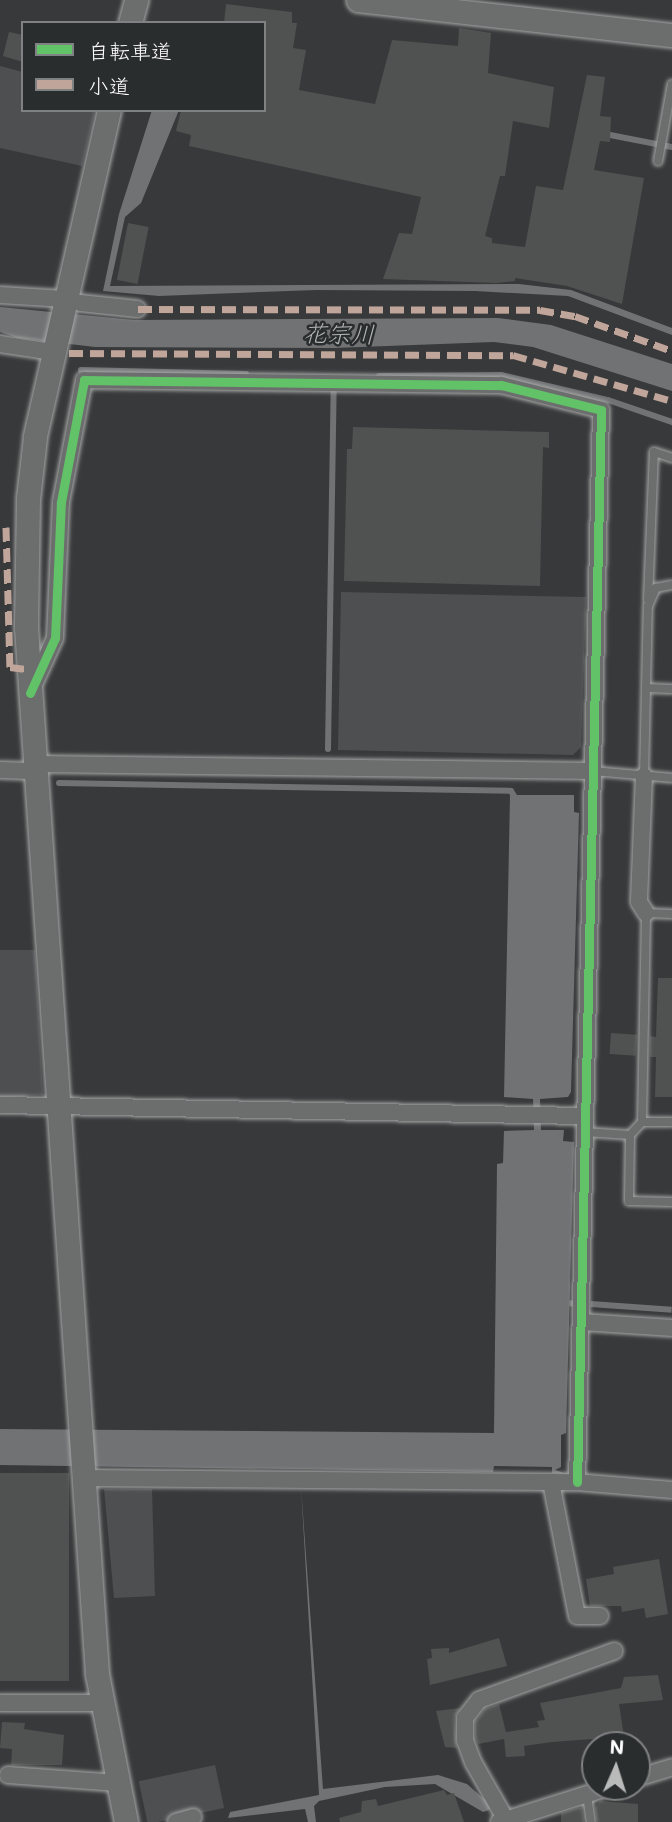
<!DOCTYPE html>
<meta charset="utf-8">
<style>
body{margin:0}
#map{position:relative;width:672px;height:1822px;overflow:hidden;background:#38393a;font-family:Mali,"Klee One",sans-serif}
div>[style]{position:absolute}
[style*='--x']{left:calc(var(--x)*1px);top:calc(var(--y)*1px);width:calc(var(--w)*1px);rotate:calc(var(--a)*1deg)}
.green>*{inset:0;background:#4d4f50;transform-origin:0 0}
.water>*{inset:0;background:#707273;transform-origin:0 0}
.stream>*{height:6px;margin:-3px;padding:0 3px;transform-origin:3px;border-radius:3px;background:#707273}
.building>*{inset:0;background:#505151;transform-origin:0 0}
.roads{filter:drop-shadow(0 0 2px #a5a6a6) drop-shadow(0 0 2px #a5a6a6)}
.lane>*{height:8px;margin:-4px;padding:0 4px;transform-origin:4px;border-radius:4px;background:#6c6d6d}
.street>*{height:16px;margin:-8px;padding:0 8px;transform-origin:8px;border-radius:8px;background:#6c6d6d}
.secondary>*{height:23px;margin:-11.5px;padding:0 11.5px;transform-origin:11.5px;border-radius:11.5px;background:#6c6d6d}
.quiet>*{height:7px;margin-top:-3.5px;transform-origin:0;background:repeating-linear-gradient(90deg,#c0a59a 0 14px,transparent 0 21px)}
.cycleway>*{height:9px;margin:-4.5px;padding:0 4.5px;transform-origin:4.5px;border-radius:4.5px;background:#61c268}
span{translate:-50% -50%;white-space:nowrap;text-align:center;line-height:1.15;-webkit-text-stroke:5px #2a2d2e;paint-order:stroke}
.water-label{font-size:24px;color:#b4b5b5;font-style:italic}
.legend{position:absolute;left:21px;top:21px;width:245px;height:91px;box-sizing:border-box;background:#2a2d2e;border:2px solid #7f8182;margin:0;padding:9px 12px;list-style:none;font-size:21px;color:#fff}
.legend li{display:flex;align-items:center;gap:14px;height:35px}
.legend b{width:35px;border:2px solid #7f8182}
.north{position:absolute;left:581px;top:1731px;width:70px;height:70px;box-sizing:border-box;background:#2a2d2e;border:2px solid #7f8182;border-radius:50%;rotate:3deg;font-size:19px;font-weight:700;line-height:28px;text-align:center;color:#fff}
.north::after{content:'';display:block;margin:auto;width:24px;height:32px;background:#b9baba;clip-path:polygon(50% 0,100% 100%,50% 72%,0 100%)}
</style>
<div id="map">
<div class="green">
<i style="clip-path:polygon(0 66px,23px 72px,23px 110px,95px 110px,82px 166px,0 148px)"></i>
<i style="clip-path:polygon(341px 592px,586px 597px,581px 747px,573px 755px,338px 750px)"></i>
<i style="clip-path:polygon(0 950px,35px 950px,43px 1095px,0 1097px)"></i>
<i style="clip-path:polygon(104px 1489px,152px 1489px,155px 1596px,114px 1598px)"></i>
<i style="left:215px;top:1765px;width:44px;height:78px;rotate:78deg"></i>
</div>
<div class="water">
<i style="clip-path:polygon(152px 110px,179px 110px,141px 203px,125px 217px,110px 286px,519px 284px,571px 290px,672px 328px,672px 335px,568px 296px,475px 291px,316px 290px,159px 296px,103px 291px,119px 214px)"></i>
<i style="clip-path:polygon(0 307px,134px 320px,498px 318px,551px 325px,672px 364px,672px 391px,533px 347px,494px 342px,334px 348px,95px 347px,18px 338px,0 332px)"></i>
<i style="clip-path:polygon(510px 795px,574px 795px,574px 812px,579px 813px,571px 1092px,568px 1097px,540px 1099px,541px 1130px,564px 1130px,563px 1141px,574px 1142px,566px 1433px,561px 1435px,561px 1467px,555px 1470px,567px 1474px,552px 1473px,552px 1467px,494px 1466px,493px 1472px,0 1465px,0 1429px,494px 1433px,497px 1164px,503px 1163px,504px 1131px,534px 1130px,533px 1099px,504px 1097px)"></i>
<i style="left:591px;top:1301px;width:81px;height:6px;rotate:4deg"></i>
<i style="clip-path:polygon(301px 1487px,323px 1789px,438px 1775px,467px 1784px,491px 1805px,489px 1810px,483px 1812px,435px 1784px,385px 1787px,319px 1801px,314px 1806px,316px 1822px,308px 1822px,305px 1809px,228px 1818px,230px 1812px,319px 1795px)"></i>
</div>
<div class="stream">
<i style="--x:605;--y:134;--w:68;--a:11"></i>
<i style="--x:81;--y:370;--w:165;--a:1.4"></i>
<i style="--x:379;--y:376;--w:122;--a:-0.5"></i>
<i style="--x:501;--y:375;--w:110;--a:13.2"></i>
<i style="--x:608;--y:400;--w:68;--a:19"></i>
<i style="--x:328;--y:749;--w:364;--a:-89.1"></i>
<i style="--x:59;--y:783;--w:452;--a:1"></i>
<i style="--x:511;--y:791;--w:6;--a:59"></i>
<i style="--x:567;--y:1303;--w:12;--a:5"></i>
</div>
<div class="building">
<i style="clip-path:polygon(226px 4px,292px 12px,292px 23px,297px 23px,293px 48px,306px 50px,299px 90px,375px 104px,392px 40px,458px 46px,459px 28px,491px 33px,488px 73px,554px 87px,549px 128px,513px 121px,505px 176px,500px 176px,485px 236px,492px 238px,492px 243px,525px 247px,536px 186px,563px 190px,587px 75px,605px 77px,600px 116px,611px 117px,610px 142px,600px 141px,594px 170px,644px 178px,622px 304px,567px 286px,515px 278px,515px 281px,496px 283px,383px 279px,399px 233px,412px 234px,421px 197px,189px 146px,191px 135px,176px 131px,181px 110px,264px 110px,264px 23px,224px 23px)"></i>
<i style="clip-path:polygon(9px 32px,23px 35px,23px 62px,3px 56px)"></i>
<i style="left:128px;top:223px;width:21px;height:58px;rotate:11deg"></i>
<i style="clip-path:polygon(353px 427px,549px 432px,549px 448px,543px 447px,540px 586px,344px 581px,347px 449px,352px 449px)"></i>
<i style="clip-path:polygon(658px 978px,672px 978px,672px 1097px,655px 1097px,656px 1057px,650px 1057px,650px 1036px,656px 1037px)"></i>
<i style="left:611px;top:1033px;width:26px;height:21px;rotate:4deg"></i>
<i style="left:0;top:1473px;width:69px;height:208px"></i>
<i style="clip-path:polygon(659px 1559px,668px 1614px,646px 1618px,644px 1608px,622px 1612px,621px 1606px,590px 1606px,586px 1579px,614px 1574px,613px 1567px)"></i>
<i style="clip-path:polygon(499px 1638px,507px 1666px,430px 1685px,427px 1659px,432px 1658px,431px 1649px,449px 1648px,449px 1653px)"></i>
<i style="clip-path:polygon(658px 1675px,663px 1700px,619px 1704px,625px 1743px,592px 1739px,552px 1742px,524px 1746px,525px 1756px,506px 1757px,504px 1739px,478px 1744px,475px 1738px,475px 1722px,485px 1709px,499px 1704px,506px 1732px,539px 1727px,537px 1721px,545px 1720px,540px 1703px,621px 1688px,624px 1677px)"></i>
<i style="clip-path:polygon(460px 1708px,454px 1718px,457px 1748px,445px 1747px,436px 1711px)"></i>
<i style="clip-path:polygon(2px 1722px,25px 1723px,24px 1729px,64px 1735px,62px 1765px,11px 1765px,12px 1749px,0 1748px)"></i>
<i style="clip-path:polygon(444px 1790px,447px 1795px,454px 1793px,464px 1822px,340px 1822px,339px 1818px,361px 1812px,362px 1801px,376px 1799px,378px 1806px)"></i>
<i style="clip-path:polygon(600px 1801px,638px 1804px,638px 1822px,597px 1822px,595px 1807px)"></i>
<i style="clip-path:polygon(578px 1808px,582px 1808px,584px 1822px,561px 1822px,561px 1813px)"></i>
</div>
<div class="roads">
<div class="lane">
<i style="--x:658;--y:161;--w:78;--a:-79.7"></i>
<i style="--x:648;--y:600;--w:148;--a:-87.7"></i>
<i style="--x:654;--y:452;--w:19;--a:18"></i>
<i style="--x:646;--y:688;--w:26;--a:2"></i>
<i style="--x:594;--y:771;--w:78;--a:5.1"></i>
<i style="--x:644;--y:776;--w:170;--a:-88.7"></i>
<i style="--x:648;--y:606;--w:20;--a:-66"></i>
<i style="--x:656;--y:588;--w:16;--a:-11"></i>
<i style="--x:672;--y:914;--w:26;--a:-178"></i>
<i style="--x:646;--y:913;--w:209;--a:91.1"></i>
<i style="--x:642;--y:1122;--w:30;--a:0"></i>
<i style="--x:642;--y:1122;--w:18;--a:133"></i>
<i style="--x:630;--y:1135;--w:66;--a:90.9"></i>
<i style="--x:629;--y:1201;--w:43;--a:1.3"></i>
<i style="--x:584;--y:1132;--w:46;--a:3.7"></i>
<i style="--x:587;--y:1795;--w:27;--a:82"></i>
</div>
<div class="street">
<i style="--x:0;--y:295;--w:65;--a:3.5"></i>
<i style="--x:80;--y:303;--w:58;--a:5.9"></i>
<i style="--x:0;--y:344;--w:54;--a:8.6"></i>
<i style="--x:32;--y:689;--w:56;--a:-65.7"></i>
<i style="--x:55;--y:638;--w:136;--a:-87.5"></i>
<i style="--x:61;--y:502;--w:124;--a:-79.3"></i>
<i style="--x:84;--y:380;--w:417;--a:0.7"></i>
<i style="--x:501;--y:385;--w:103;--a:14"></i>
<i style="--x:601;--y:410;--w:1072;--a:91.28"></i>
<i style="--x:36;--y:764;--w:558;--a:0.72"></i>
<i style="--x:0;--y:770;--w:36;--a:2"></i>
<i style="--x:644;--y:776;--w:126;--a:92.3"></i>
<i style="--x:639;--y:902;--w:13;--a:58"></i>
<i style="--x:0;--y:1105;--w:584;--a:1.08"></i>
<i style="--x:582;--y:1322;--w:90;--a:3.8"></i>
<i style="--x:81;--y:1478;--w:496;--a:0.5"></i>
<i style="--x:577;--y:1482;--w:95;--a:4.8"></i>
<i style="--x:551;--y:1482;--w:136;--a:79"></i>
<i style="--x:577;--y:1616;--w:23;--a:0"></i>
<i style="--x:0;--y:1703;--w:102;--a:0"></i>
<i style="--x:8;--y:1775;--w:110;--a:4.2"></i>
<i style="--x:637;--y:1778;--w:37;--a:-17"></i>
<i style="--x:506;--y:1820;--w:67;--a:-119.6"></i>
<i style="--x:473;--y:1762;--w:23;--a:-110"></i>
<i style="--x:465;--y:1740;--w:22;--a:-90"></i>
<i style="--x:465;--y:1718;--w:23;--a:-52"></i>
<i style="--x:479;--y:1700;--w:144;--a:-19.9"></i>
<i style="--x:176;--y:1822;--w:18;--a:-16"></i>
<i style="--x:499;--y:1822;--w:116;--a:-17.5"></i>
</div>
<div class="secondary">
<i style="--x:358;--y:0;--w:316;--a:6.4"></i>
<i style="--x:130;--y:23;--w:24;--a:-75"></i>
<i style="--x:109;--y:110;--w:335;--a:102.8"></i>
<i style="--x:35;--y:437;--w:61;--a:96.5"></i>
<i style="--x:28;--y:498;--w:129;--a:90.9"></i>
<i style="--x:26;--y:627;--w:1049;--a:86.12"></i>
<i style="--x:97;--y:1674;--w:151;--a:78.9"></i>
</div>
</div>
<div class="quiet">
<i style="--x:138;--y:309;--w:402;--a:0.1"></i>
<i style="--x:540;--y:310;--w:36;--a:10"></i>
<i style="--x:575;--y:316;--w:103;--a:19.8"></i>
<i style="--x:69;--y:353;--w:444;--a:0.3"></i>
<i style="--x:513;--y:355;--w:166;--a:16.1"></i>
<i style="--x:6;--y:527;--w:140;--a:88.4"></i>
<i style="--x:10;--y:667;--w:16;--a:7"></i>
</div>
<div class="cycleway">
<i style="--x:30;--y:693;--w:60;--a:-65.6"></i>
<i style="--x:55;--y:638;--w:136;--a:-87.5"></i>
<i style="--x:61;--y:502;--w:124;--a:-79.3"></i>
<i style="--x:84;--y:380;--w:417;--a:0.7"></i>
<i style="--x:501;--y:385;--w:103;--a:14"></i>
<i style="--x:601;--y:410;--w:1072;--a:91.28"></i>
</div>
<div class="water-label">
<span style="left:339px;top:333px;rotate:1deg">花宗川</span>
</div>
<ul class="legend">
<li><b style="height:9px;background:#61c268"></b>自転車道</li>
<li><b style="height:9px;background:#c0a59a"></b>小道</li>
</ul>
<div class="north">N</div>
</div>
